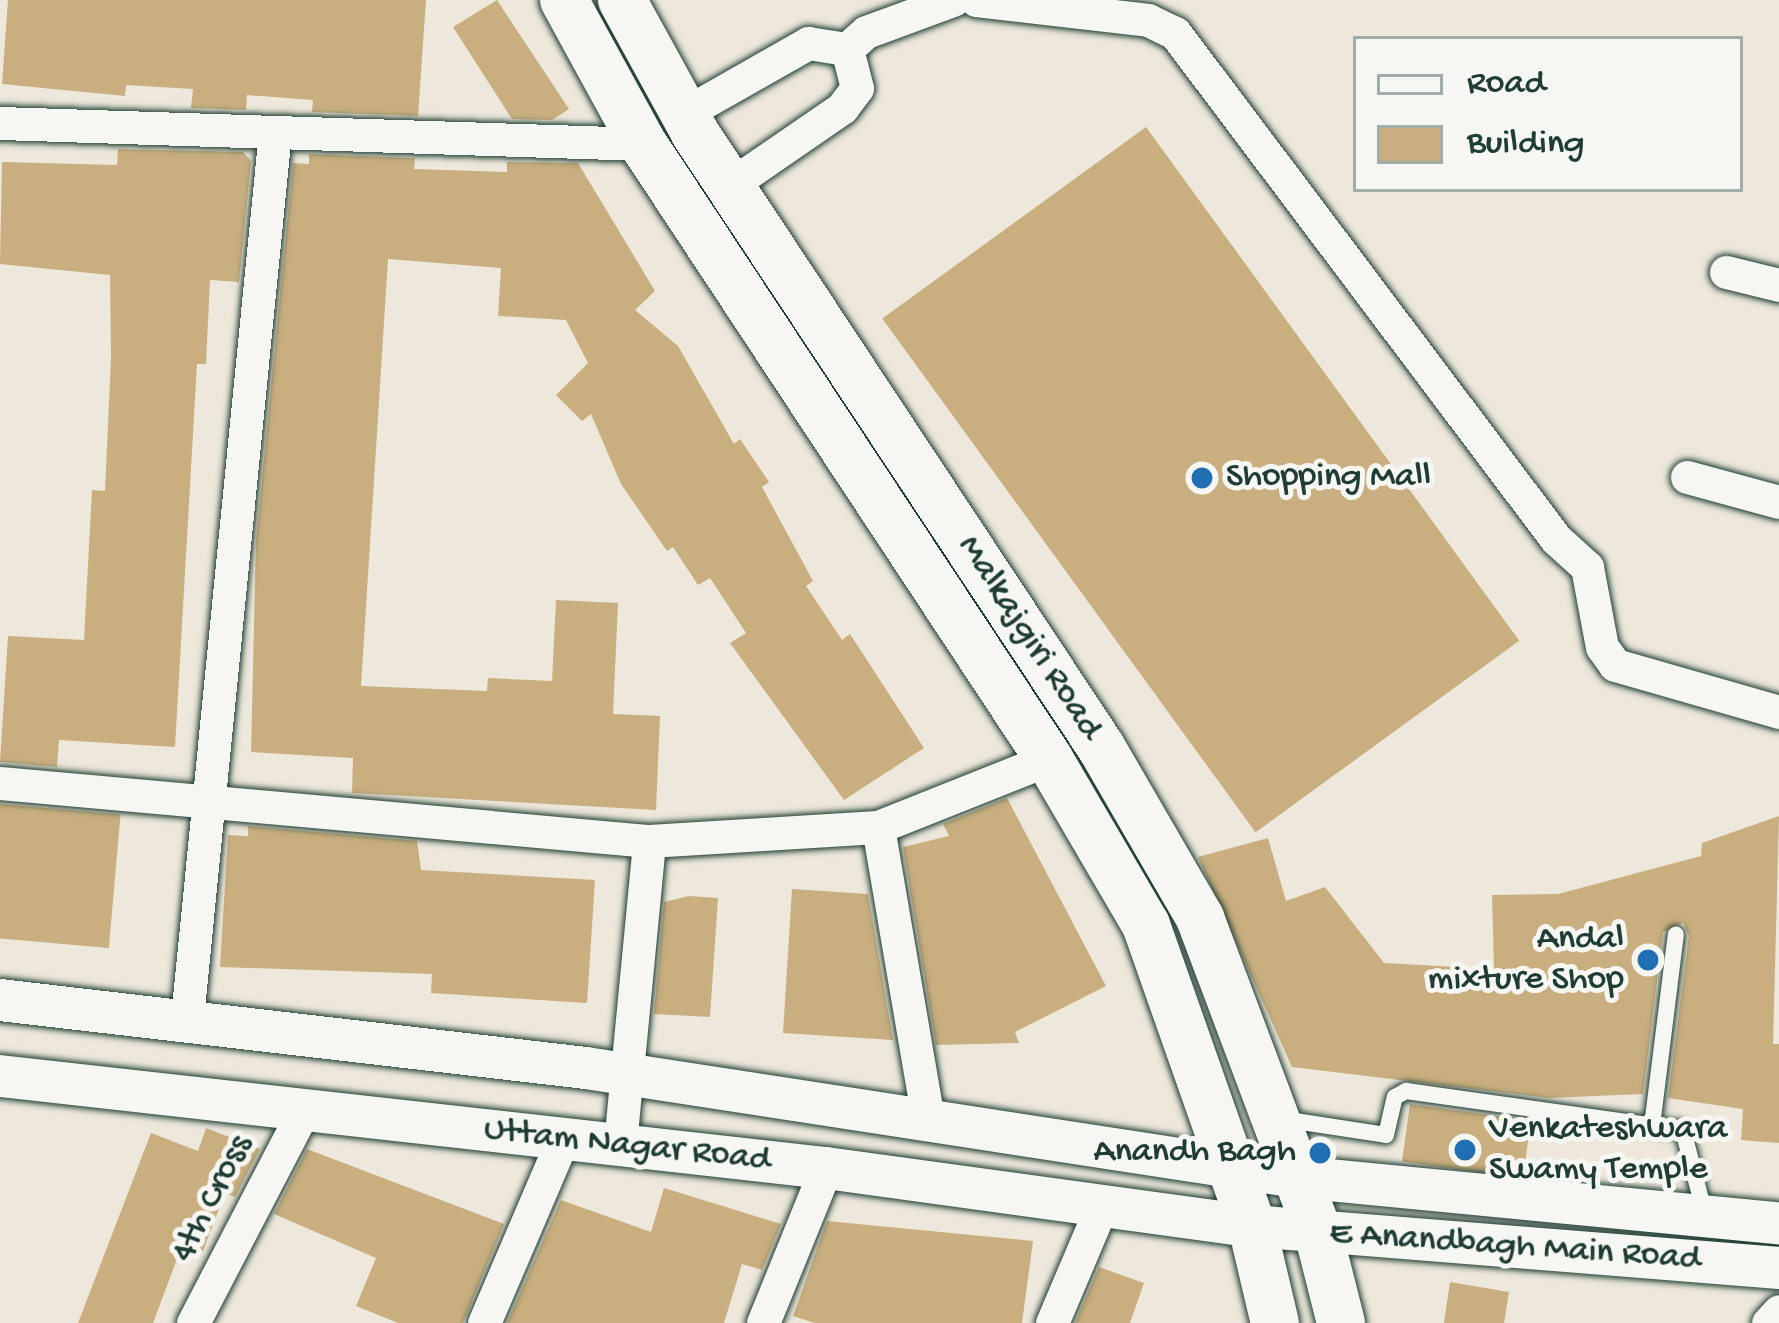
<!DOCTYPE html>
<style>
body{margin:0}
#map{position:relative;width:1779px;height:1323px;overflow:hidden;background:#ede8db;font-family:"Gochi Hand",sans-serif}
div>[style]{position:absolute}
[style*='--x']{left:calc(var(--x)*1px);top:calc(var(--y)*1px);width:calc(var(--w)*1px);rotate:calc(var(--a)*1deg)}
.building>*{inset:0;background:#c9af7f;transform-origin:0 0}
.roads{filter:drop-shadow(0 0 3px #1f3d34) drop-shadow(0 0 3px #1f3d34)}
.service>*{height:16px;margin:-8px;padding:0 8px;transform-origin:8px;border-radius:8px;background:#f6f6f2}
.minor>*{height:33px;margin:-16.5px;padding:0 16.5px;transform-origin:16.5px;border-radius:16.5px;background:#f6f6f2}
.tertiary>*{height:42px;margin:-21px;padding:0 21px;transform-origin:21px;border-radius:21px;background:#f6f6f2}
.secondary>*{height:48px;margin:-24px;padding:0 24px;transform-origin:24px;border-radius:24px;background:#f6f6f2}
.dots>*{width:33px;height:33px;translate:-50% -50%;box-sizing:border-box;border:6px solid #f6f6f2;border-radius:50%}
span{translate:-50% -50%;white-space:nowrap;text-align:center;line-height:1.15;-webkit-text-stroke:10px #f6f6f2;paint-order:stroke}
.poi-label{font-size:36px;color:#1f3d34}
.left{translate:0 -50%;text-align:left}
.right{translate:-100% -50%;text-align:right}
.street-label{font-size:36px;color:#1f3d34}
.legend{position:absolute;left:1353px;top:36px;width:390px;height:156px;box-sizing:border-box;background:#f6f6f2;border:3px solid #a0aca6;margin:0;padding:15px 21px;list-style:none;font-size:36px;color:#1f3d34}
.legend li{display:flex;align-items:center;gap:24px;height:60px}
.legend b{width:60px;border:3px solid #a0aca6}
</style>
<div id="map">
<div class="building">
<i style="clip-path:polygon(8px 0,426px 0,418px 116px,312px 112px,313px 100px,247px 95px,246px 110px,191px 108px,193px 89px,126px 85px,125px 96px,2px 84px)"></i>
<i style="clip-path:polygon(497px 0,569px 109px,552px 120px,512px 119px,453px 27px)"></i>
<i style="left:1146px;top:127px;width:635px;height:326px;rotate:54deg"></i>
<i style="clip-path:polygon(118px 149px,243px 152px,251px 161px,239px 282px,210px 280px,206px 364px,197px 364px,175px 747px,59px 740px,57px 767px,0 762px,8px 636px,84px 640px,92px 490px,105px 491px,111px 358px,110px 275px,0 264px,2px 162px,117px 165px)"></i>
<i style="clip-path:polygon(309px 154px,415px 158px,414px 169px,507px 172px,507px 162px,578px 163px,655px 291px,635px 310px,678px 346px,734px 444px,740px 439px,769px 482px,762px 487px,813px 581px,806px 586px,842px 640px,850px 634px,924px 748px,844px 800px,730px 643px,746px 633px,710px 578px,698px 585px,673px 547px,667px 551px,621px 484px,591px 414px,582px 421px,556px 395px,588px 363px,566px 320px,498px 316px,501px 268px,388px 259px,361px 686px,487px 691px,488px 678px,552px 681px,556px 600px,618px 603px,613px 714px,660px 716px,656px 810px,352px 793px,353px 758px,251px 752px,256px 540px,293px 163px,309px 164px)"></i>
<i style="clip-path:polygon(1007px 798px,1106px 986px,1015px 1032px,1019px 1043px,936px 1045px,903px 847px,949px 836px,943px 824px)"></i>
<i style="left:0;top:804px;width:121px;height:134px;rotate:5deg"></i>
<i style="clip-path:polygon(1779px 816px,1773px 1044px,1779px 1044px,1779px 1143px,1741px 1140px,1743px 1109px,1668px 1098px,1689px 936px,1683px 923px,1663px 932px,1643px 1094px,1548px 1098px,1292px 1067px,1198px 857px,1268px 838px,1286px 901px,1325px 887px,1384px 963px,1494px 969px,1492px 895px,1558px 894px,1701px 856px,1702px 843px)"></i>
<i style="clip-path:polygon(248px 826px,417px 841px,421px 870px,595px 880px,587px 1003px,431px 993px,432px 974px,220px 967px,228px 835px,248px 836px)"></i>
<i style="clip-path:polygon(792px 889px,868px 894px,893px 1040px,783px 1033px)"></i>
<i style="clip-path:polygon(689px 896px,718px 898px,710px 1017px,654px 1014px,664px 902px)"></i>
<i style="left:1410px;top:1104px;width:122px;height:58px;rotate:8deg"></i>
<i style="clip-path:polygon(206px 1128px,260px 1149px,235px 1197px,225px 1193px,203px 1251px,183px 1243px,153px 1323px,78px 1323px,151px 1133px,198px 1151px)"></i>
<i style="clip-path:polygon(307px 1149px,504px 1224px,463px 1323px,398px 1323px,356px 1306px,376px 1258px,274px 1214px)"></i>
<i style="clip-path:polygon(664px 1188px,781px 1224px,762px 1270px,742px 1264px,724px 1323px,507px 1323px,561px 1200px,651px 1232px)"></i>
<i style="clip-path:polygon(827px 1221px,1033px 1241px,1022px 1323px,815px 1323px,793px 1316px)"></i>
<i style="clip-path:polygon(1099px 1267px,1144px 1283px,1130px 1323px,1075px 1323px)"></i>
<i style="clip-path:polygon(1450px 1282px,1509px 1292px,1504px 1323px,1444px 1323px)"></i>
</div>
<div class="roads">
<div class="service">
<i style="--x:1282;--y:1119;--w:105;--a:8.7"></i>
<i style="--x:1386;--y:1135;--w:39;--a:-77"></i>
<i style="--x:1395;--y:1097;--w:13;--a:-29"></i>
<i style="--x:1406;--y:1091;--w:280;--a:8"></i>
<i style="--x:1683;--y:1130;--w:84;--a:75.5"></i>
<i style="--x:1652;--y:1126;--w:193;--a:-82.9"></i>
</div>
<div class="minor">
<i style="--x:976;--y:0;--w:173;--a:6.6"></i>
<i style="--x:1148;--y:20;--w:30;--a:26"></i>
<i style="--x:1175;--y:33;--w:633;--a:53.02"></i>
<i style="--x:1556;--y:539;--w:42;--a:42.1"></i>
<i style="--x:1587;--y:567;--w:81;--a:79.4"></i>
<i style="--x:1602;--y:647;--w:22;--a:54"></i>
<i style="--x:1615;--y:665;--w:171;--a:16"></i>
<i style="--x:847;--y:49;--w:25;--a:-42"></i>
<i style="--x:866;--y:32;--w:93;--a:-20.2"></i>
<i style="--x:685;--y:113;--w:142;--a:-29.6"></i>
<i style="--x:808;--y:43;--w:39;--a:9"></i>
<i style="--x:847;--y:49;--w:40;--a:75.6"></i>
<i style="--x:857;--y:88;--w:25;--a:127"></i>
<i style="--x:842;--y:108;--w:136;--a:145.5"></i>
<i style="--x:0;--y:123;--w:643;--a:1.87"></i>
<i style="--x:1726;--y:272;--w:55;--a:13.8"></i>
<i style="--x:1687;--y:477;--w:95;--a:15.2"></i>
<i style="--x:0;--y:783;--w:652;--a:5.11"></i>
<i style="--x:649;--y:841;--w:229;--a:-3.5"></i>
<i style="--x:878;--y:827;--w:184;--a:-21.7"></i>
<i style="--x:878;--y:827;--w:292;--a:80.3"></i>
<i style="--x:187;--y:1018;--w:890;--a:-84.33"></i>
<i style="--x:620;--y:1144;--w:304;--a:-84.5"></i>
<i style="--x:193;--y:1323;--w:238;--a:-62.5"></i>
<i style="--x:484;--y:1323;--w:200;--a:-66.8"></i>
<i style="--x:763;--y:1323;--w:167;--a:-67.9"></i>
<i style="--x:1052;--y:1323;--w:130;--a:-67"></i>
<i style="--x:1768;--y:1323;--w:16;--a:-47"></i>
</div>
<div class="tertiary">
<i style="--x:0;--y:1000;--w:590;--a:6.62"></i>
<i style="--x:586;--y:1068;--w:719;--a:8.72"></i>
<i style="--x:1297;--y:1177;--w:484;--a:5.5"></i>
<i style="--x:0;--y:1076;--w:831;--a:6.36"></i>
<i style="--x:826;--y:1168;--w:430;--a:7.8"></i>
<i style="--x:1252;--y:1226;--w:529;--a:4.56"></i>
</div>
<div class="secondary">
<i style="--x:564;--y:0;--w:164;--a:61.3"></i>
<i style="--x:643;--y:144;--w:737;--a:56.57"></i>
<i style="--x:1049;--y:759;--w:192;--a:59.7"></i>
<i style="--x:1146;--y:925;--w:319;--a:70.6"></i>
<i style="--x:1252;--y:1226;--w:100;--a:76.7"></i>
<i style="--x:622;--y:0;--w:152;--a:61.2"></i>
<i style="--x:695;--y:133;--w:736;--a:56.53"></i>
<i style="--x:1101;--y:747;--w:198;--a:59.9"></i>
<i style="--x:1200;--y:918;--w:335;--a:69.4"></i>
<i style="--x:1318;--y:1232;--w:94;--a:75.8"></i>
</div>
</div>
<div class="dots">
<i style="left:1202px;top:478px;background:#1f6fb2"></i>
<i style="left:1648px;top:960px;background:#1f6fb2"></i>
<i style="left:1465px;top:1150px;background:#1f6fb2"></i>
<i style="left:1320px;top:1153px;background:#1f6fb2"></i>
</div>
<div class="poi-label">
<span class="left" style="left:1226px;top:478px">Shopping Mall</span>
<span class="right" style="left:1624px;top:960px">Andal<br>mixture Shop</span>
<span class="left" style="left:1489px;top:1150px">Venkateshwara<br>Swamy Temple</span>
<span class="right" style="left:1296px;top:1153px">Anandh Bagh</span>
</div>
<div class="street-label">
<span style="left:1029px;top:638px;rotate:57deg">Malkajgiri Road</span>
<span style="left:627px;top:1146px;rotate:6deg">Uttam Nagar Road</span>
<span style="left:213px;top:1199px;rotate:-63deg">4th Cross</span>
<span style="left:1515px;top:1247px;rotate:4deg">E Anandbagh Main Road</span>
</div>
<ul class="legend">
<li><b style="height:15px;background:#f6f6f2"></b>Road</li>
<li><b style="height:33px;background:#c9af7f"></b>Building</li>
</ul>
</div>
